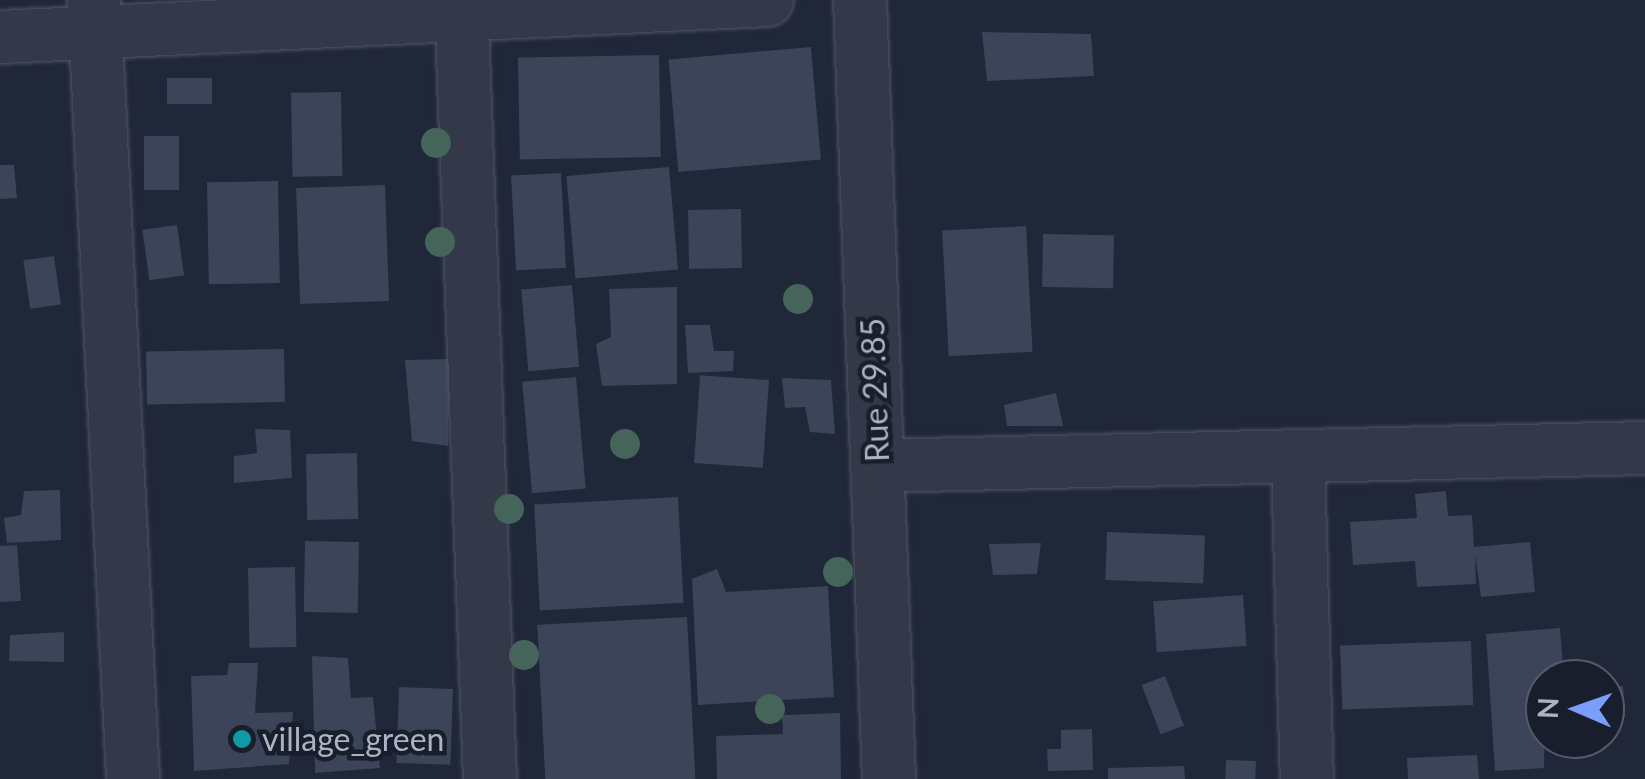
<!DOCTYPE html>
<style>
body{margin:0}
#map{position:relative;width:1645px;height:779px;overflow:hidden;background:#1f2738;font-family:Lato,sans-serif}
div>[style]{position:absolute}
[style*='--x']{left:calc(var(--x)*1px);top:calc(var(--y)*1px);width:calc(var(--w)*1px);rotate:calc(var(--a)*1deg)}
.building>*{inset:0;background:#3b4458;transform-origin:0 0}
.roads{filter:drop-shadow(0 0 2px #505666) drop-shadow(0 0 2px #505666)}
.minor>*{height:52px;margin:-26px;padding:0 26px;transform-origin:26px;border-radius:26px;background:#333948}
.trees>*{width:30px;height:30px;margin:-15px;border-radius:50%;background:#45645a}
.dots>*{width:28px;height:28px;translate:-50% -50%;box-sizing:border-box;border:5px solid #181e2c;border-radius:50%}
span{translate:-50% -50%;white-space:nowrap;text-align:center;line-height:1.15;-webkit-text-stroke:9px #181e2c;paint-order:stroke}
.street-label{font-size:32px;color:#adb3c5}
.poi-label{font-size:32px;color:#adb3c5}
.left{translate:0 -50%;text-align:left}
.north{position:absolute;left:1525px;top:659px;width:100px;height:100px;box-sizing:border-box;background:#181e2c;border:2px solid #545a69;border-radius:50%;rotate:272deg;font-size:28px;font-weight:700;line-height:40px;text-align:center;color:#adb3c5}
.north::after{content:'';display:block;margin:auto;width:35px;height:45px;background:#7c9efb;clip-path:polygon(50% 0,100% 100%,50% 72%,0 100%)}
</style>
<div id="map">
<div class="building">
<i style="clip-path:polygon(982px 32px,1091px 34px,1094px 76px,987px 81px)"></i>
<i style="left:811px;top:47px;width:113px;height:143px;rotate:85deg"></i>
<i style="left:659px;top:55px;width:102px;height:141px;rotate:89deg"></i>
<i style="left:167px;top:78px;width:45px;height:26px"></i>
<i style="left:341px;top:92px;width:84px;height:50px;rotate:89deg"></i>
<i style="left:144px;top:136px;width:35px;height:54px"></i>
<i style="clip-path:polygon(0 165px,14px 165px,17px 198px,0 199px)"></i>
<i style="left:669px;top:167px;width:103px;height:103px;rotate:85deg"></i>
<i style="left:561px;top:173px;width:95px;height:50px;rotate:87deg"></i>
<i style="left:278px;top:181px;width:102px;height:71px;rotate:89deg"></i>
<i style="left:385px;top:185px;width:116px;height:89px;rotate:88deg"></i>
<i style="left:741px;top:209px;width:59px;height:53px;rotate:89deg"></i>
<i style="left:177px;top:225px;width:51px;height:35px;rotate:82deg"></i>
<i style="left:1026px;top:226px;width:126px;height:84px;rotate:87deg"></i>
<i style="left:1043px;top:234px;width:71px;height:53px;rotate:1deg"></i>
<i style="left:54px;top:256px;width:49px;height:31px;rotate:82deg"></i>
<i style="left:572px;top:285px;width:82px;height:51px;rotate:85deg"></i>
<i style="clip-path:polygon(677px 287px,677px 384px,602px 386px,596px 344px,611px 337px,609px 289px)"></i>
<i style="clip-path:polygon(685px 325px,710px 325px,714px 351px,734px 351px,733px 371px,688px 373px)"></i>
<i style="left:284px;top:349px;width:53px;height:138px;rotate:89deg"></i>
<i style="clip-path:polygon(450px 359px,448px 446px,412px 441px,405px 360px)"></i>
<i style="left:576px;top:377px;width:112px;height:54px;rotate:85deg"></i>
<i style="clip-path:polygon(782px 378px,831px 380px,835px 434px,810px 432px,805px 407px,785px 408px)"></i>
<i style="left:769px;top:380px;width:88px;height:69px;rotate:94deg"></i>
<i style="clip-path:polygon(1056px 393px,1063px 426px,1007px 426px,1004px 405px)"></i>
<i style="clip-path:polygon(255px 429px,290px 430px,292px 478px,234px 483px,234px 456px,257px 453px)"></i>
<i style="left:357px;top:453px;width:66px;height:51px;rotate:89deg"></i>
<i style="clip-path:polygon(60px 490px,61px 540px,7px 543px,4px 518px,21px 515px,24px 491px)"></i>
<i style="clip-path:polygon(1446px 491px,1448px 516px,1472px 515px,1474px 547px,1530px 542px,1535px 592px,1481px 597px,1475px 554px,1476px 584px,1417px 587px,1415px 561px,1353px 565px,1350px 522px,1417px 518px,1415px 494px)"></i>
<i style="left:678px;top:497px;width:106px;height:144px;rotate:87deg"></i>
<i style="left:1107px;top:532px;width:98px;height:48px;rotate:2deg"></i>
<i style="left:305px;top:541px;width:54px;height:71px;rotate:1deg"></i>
<i style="clip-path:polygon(1041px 543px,1037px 574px,993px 575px,989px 544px)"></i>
<i style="clip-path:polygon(17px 545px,21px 601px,0 602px,0 546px)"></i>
<i style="left:295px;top:567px;width:80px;height:47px;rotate:89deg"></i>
<i style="clip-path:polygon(717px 569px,726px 592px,828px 586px,834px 697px,698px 705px,692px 579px)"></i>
<i style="left:1243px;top:595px;width:51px;height:90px;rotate:86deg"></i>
<i style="left:687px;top:617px;width:162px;height:150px;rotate:87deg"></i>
<i style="clip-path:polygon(1560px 628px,1564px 679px,1545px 679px,1544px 768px,1495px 771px,1486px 634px)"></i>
<i style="clip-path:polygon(64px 632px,64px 662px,9px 661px,10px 635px)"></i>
<i style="left:1471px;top:641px;width:64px;height:131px;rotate:88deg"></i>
<i style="clip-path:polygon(312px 656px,348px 658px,351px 698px,373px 697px,380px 768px,315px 773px)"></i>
<i style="clip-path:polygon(229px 663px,258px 663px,255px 713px,293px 712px,289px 764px,194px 771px,191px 676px,227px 675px)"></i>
<i style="left:1165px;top:676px;width:53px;height:25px;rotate:69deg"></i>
<i style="left:1623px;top:686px;width:31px;height:18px;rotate:86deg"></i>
<i style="left:399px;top:687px;width:54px;height:76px;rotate:2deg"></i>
<i style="clip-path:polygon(840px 713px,841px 779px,717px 779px,716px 736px,783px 734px,782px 715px)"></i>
<i style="clip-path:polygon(1092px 729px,1093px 770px,1048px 771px,1047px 749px,1061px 749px,1061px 730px)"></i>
<i style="clip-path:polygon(1477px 755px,1479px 779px,1408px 779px,1407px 758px)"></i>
<i style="left:1226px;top:760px;width:30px;height:19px;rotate:2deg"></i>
<i style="clip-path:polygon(1184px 766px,1185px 779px,1108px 779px,1108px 768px)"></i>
</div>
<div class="roads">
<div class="minor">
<i style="--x:94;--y:0;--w:780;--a:87.13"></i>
<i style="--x:461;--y:0;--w:780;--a:87.87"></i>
<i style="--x:860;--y:0;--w:780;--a:87.87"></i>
<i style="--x:0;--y:37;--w:768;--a:-2.76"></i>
<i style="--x:1298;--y:462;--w:317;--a:88.4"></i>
<i style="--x:877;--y:466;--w:768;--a:-1.34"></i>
</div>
</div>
<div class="trees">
<i style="left:436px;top:143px"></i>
<i style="left:440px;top:242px"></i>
<i style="left:798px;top:299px"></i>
<i style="left:625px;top:444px"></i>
<i style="left:509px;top:509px"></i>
<i style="left:838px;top:572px"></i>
<i style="left:524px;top:655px"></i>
<i style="left:770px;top:709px"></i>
</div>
<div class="dots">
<i style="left:242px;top:739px;background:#0f9aa8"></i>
</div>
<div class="street-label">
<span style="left:875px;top:390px;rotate:-92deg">Rue 29.85</span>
</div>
<div class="poi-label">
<span class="left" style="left:262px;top:739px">village_green</span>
</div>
<div class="north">N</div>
</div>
